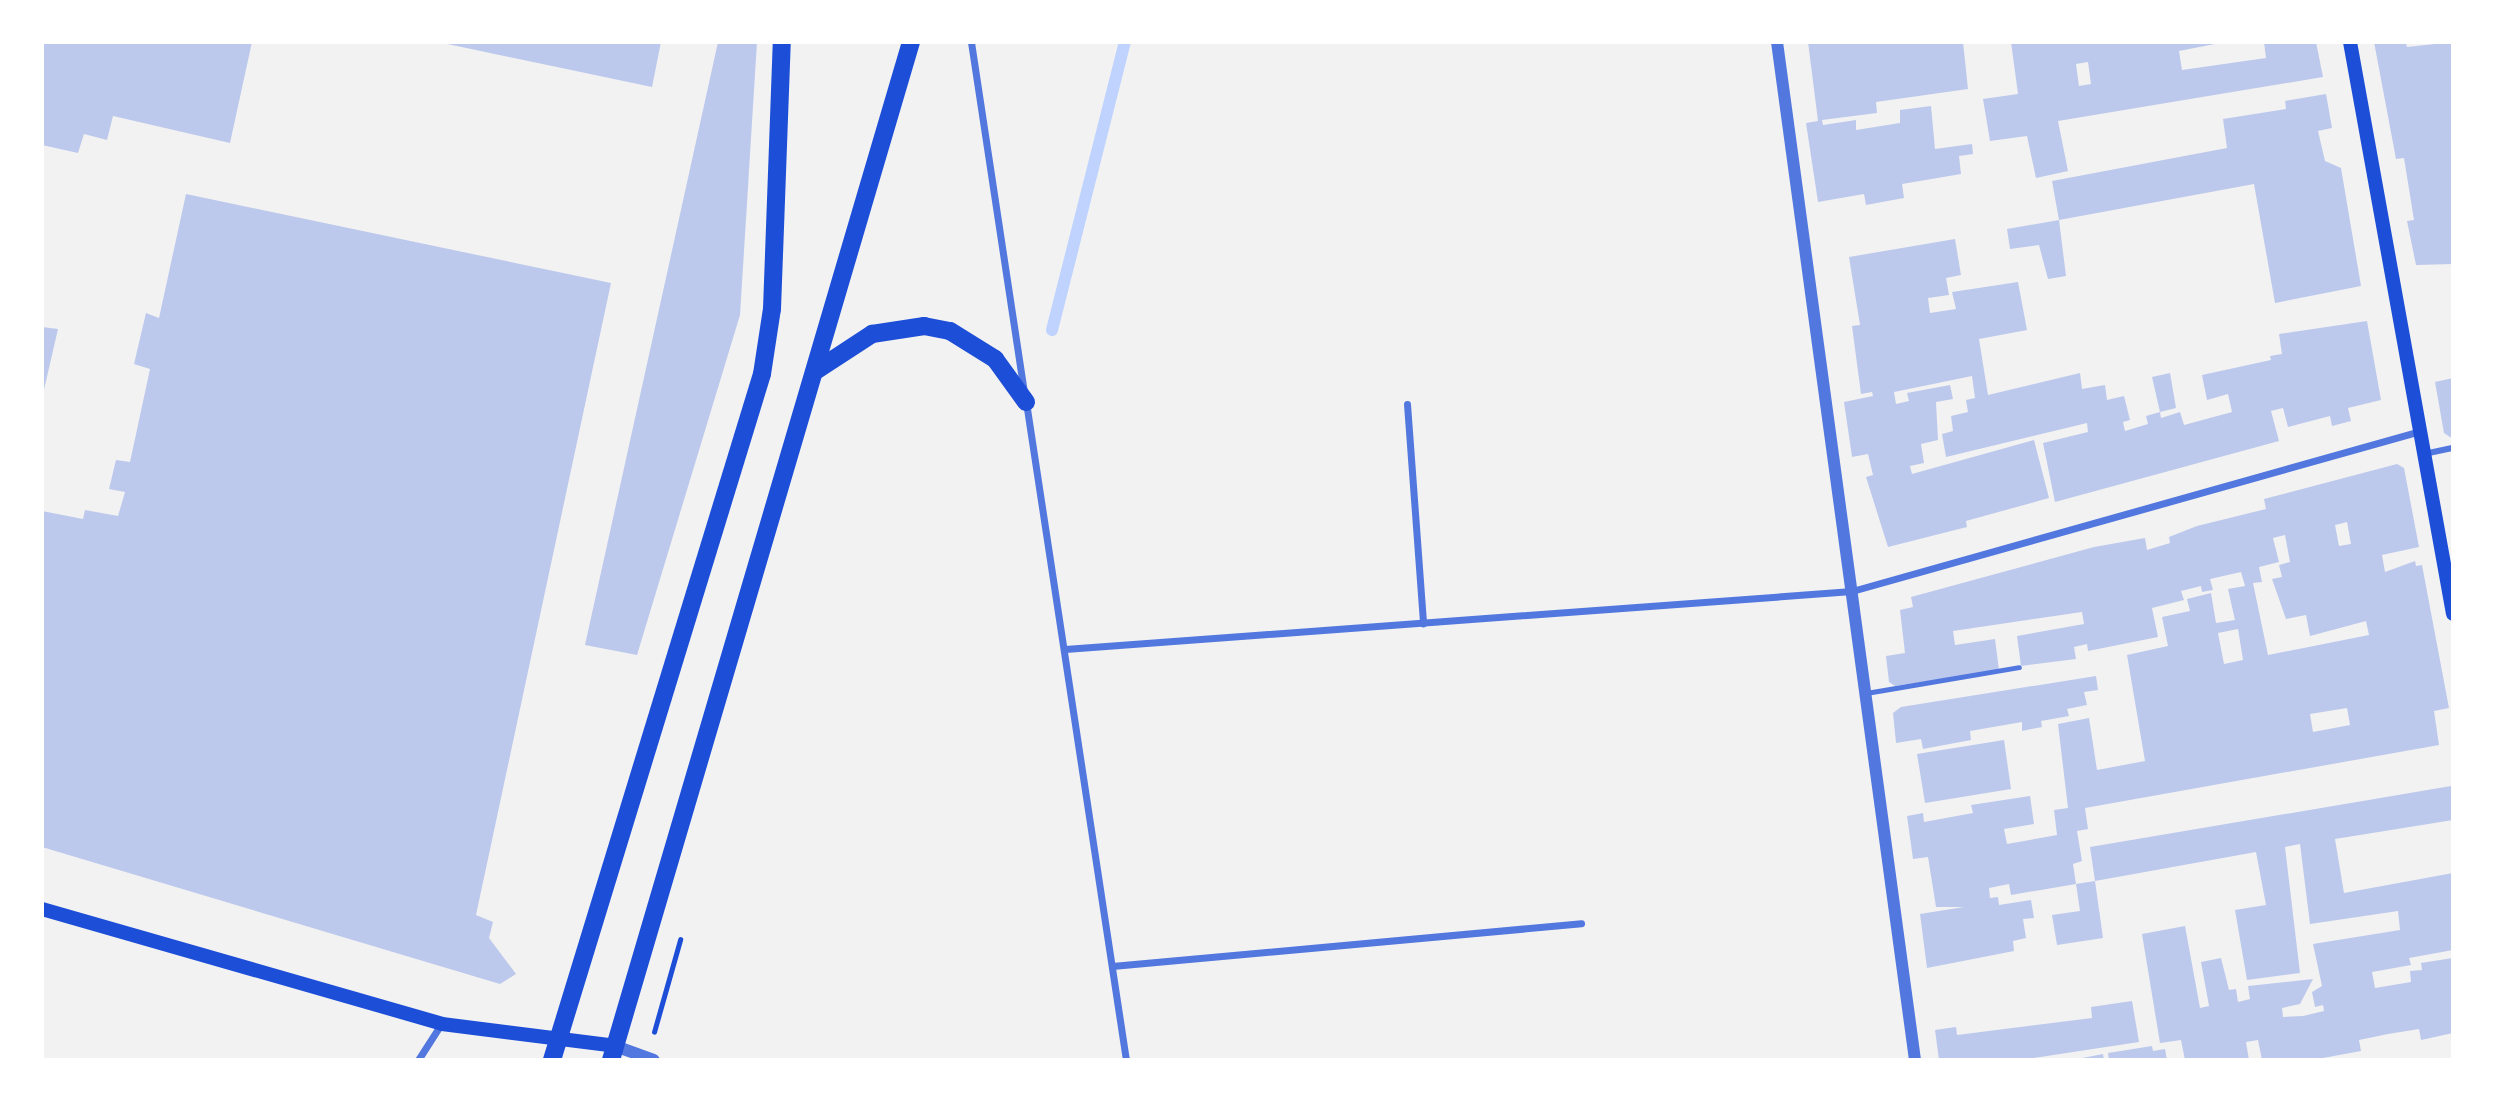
<!DOCTYPE html>
<html>
<head>
<meta charset="utf-8">
<style>
  body { margin:0 }
  #map { position:relative; width:2495px; height:1102px; overflow:hidden; background:#f2f2f2; font-family:Roboto,sans-serif }
  div>[style] { position:absolute }
  [style*='--x'] { left:calc(var(--x)*1px); top:calc(var(--y)*1px); width:calc(var(--w)*1px); rotate:calc(var(--a)*1deg) }
  .stream>* { height:12px; margin:-6px; padding:0 6px; transform-origin:6px; border-radius:6px; background:#bfd3fe }
  .building>* { inset:0; background:#bdc9ec }
  .path>* { height:4.5px; margin:-2.25px; padding:0 2.25px; transform-origin:2.25px; border-radius:2.25px; background:#1d4ed8 }
  .service>* { height:5px; margin:-2.5px; padding:0 2.5px; transform-origin:2.5px; border-radius:2.5px; background:#5277de }
  .pedestrian>* { height:6px; margin:-3px; padding:0 3px; transform-origin:3px; border-radius:3px; background:#5277de }
  .minor>* { height:7px; margin:-3.5px; padding:0 3.5px; transform-origin:3.5px; border-radius:3.5px; background:#5277de }
  .tertiary>* { height:12px; margin:-6px; padding:0 6px; transform-origin:6px; border-radius:6px; background:#5277de }
  .secondary>* { height:14px; margin:-7px; padding:0 7px; transform-origin:7px; border-radius:7px; background:#1d4ed8 }
  .primary>* { height:18px; margin:-9px; padding:0 9px; transform-origin:9px; border-radius:9px; background:#1d4ed8 }
  span { translate:-50% -50%; white-space:nowrap; text-align:center; line-height:1.15; -webkit-text-stroke:7px #fff; paint-order:stroke }
  .frame { position:absolute; inset:0; border:44px solid #fff; pointer-events:none }
</style>
</head>
<body>
<div id="map">
  <div class="stream">
    <i style="--x:1052;--y:330;--w:297;--a:-75.8"></i>
  </div>
  <div class="building">
    <i style="clip-path:polygon(42px 42px,252px 42px,230px 143px,113px 116px,107px 140px,84px 134px,78px 153px,42px 145px)"></i>
    <i style="clip-path:polygon(438px 42px,661px 42px,652px 87px)"></i>
    <i style="clip-path:polygon(718px 42px,757px 42px,740px 315px,637px 655px,585px 645px)"></i>
    <i style="clip-path:polygon(1808px 42px,1963px 42px,1968px 89px,1876px 102px,1877px 113px,1822px 120px,1823px 125px,1856px 120px,1856px 130px,1900px 123px,1900px 110px,1931px 106px,1935px 149px,1972px 144px,1973px 154px,1959px 156px,1961px 174px,1902px 184px,1904px 198px,1866px 205px,1864px 194px,1818px 202px,1806px 123px,1818px 121px)"></i>
    <i style="clip-path:polygon(evenodd,2011px 42px,2225px 42px,2179px 51px,2182px 70px,2266px 58px,2264px 42px,2316px 42px,2323px 77px,2058px 121px,2068px 171px,2036px 178px,2027px 136px,1990px 141px,1983px 99px,2018px 94px,2011px 42px,2088px 62px,2091px 84px,2079px 86px,2076px 64px,2088px 62px)"></i>
    <i style="clip-path:polygon(2374px 42px,2406px 42px,2407px 47px,2453px 42px,2453px 264px,2416px 265px,2407px 221px,2414px 220px,2404px 158px,2396px 159px)"></i>
    <i style="clip-path:polygon(2326px 94px,2332px 128px,2318px 131px,2325px 161px,2341px 168px,2361px 286px,2275px 303px,2254px 184px,2059px 220px,2052px 181px,2227px 148px,2223px 119px,2286px 109px,2285px 101px)"></i>
    <i style="clip-path:polygon(186px 194px,611px 283px,476px 915px,493px 922px,489px 938px,516px 974px,500px 984px,42px 847px,42px 511px,83px 519px,85px 510px,118px 516px,125px 492px,109px 489px,116px 460px,130px 462px,150px 369px,134px 364px,146px 313px,159px 318px)"></i>
    <i style="clip-path:polygon(2059px 220px,2066px 276px,2048px 279px,2039px 245px,2010px 249px,2007px 229px)"></i>
    <i style="clip-path:polygon(1955px 239px,1961px 275px,1946px 278px,1949px 295px,1928px 298px,1930px 313px,1956px 309px,1952px 292px,2018px 282px,2027px 330px,1979px 339px,1988px 395px,2080px 373px,2082px 389px,2105px 385px,2107px 400px,2124px 396px,2130px 420px,2123px 422px,2125px 431px,2148px 424px,2146px 416px,2160px 412px,2161px 418px,2180px 412px,2184px 425px,2232px 412px,2228px 394px,2207px 400px,2202px 375px,2271px 360px,2270px 356px,2282px 354px,2279px 334px,2367px 321px,2381px 400px,2348px 408px,2351px 421px,2332px 426px,2330px 416px,2288px 427px,2283px 408px,2271px 411px,2279px 441px,2055px 502px,2043px 443px,2088px 432px,2087px 423px,1946px 457px,1942px 434px,1953px 431px,1951px 416px,1968px 412px,1966px 400px,1975px 398px,1972px 376px,1894px 392px,1896px 404px,1909px 401px,1907px 393px,1950px 385px,1953px 399px,1936px 402px,1938px 440px,1921px 444px,1924px 463px,1910px 466px,1912px 474px,2034px 440px,2049px 498px,1966px 521px,1967px 527px,1888px 547px,1866px 477px,1873px 475px,1868px 454px,1852px 457px,1844px 402px,1873px 396px,1872px 392px,1861px 394px,1852px 326px,1860px 325px,1849px 257px)"></i>
    <i style="clip-path:polygon(42px 327px,58px 329px,43px 394px,42px 394px)"></i>
    <i style="clip-path:polygon(2170px 373px,2176px 408px,2160px 412px,2152px 377px)"></i>
    <i style="clip-path:polygon(2453px 378px,2453px 439px,2444px 433px,2435px 382px)"></i>
    <i style="clip-path:polygon(evenodd,2397px 464px,2404px 468px,2419px 547px,2382px 555px,2385px 572px,2415px 561px,2416px 566px,2422px 565px,2449px 708px,2434px 711px,2439px 745px,2085px 808px,2088px 829px,2077px 831px,2082px 861px,2073px 864px,2076px 884px,2011px 895px,2009px 884px,1989px 888px,1990px 898px,1998px 897px,1999px 905px,2031px 900px,2034px 918px,2023px 919px,2026px 938px,2013px 941px,2014px 951px,1927px 968px,1920px 914px,1964px 907px,1936px 907px,1928px 857px,1913px 859px,1907px 816px,1923px 813px,1924px 822px,1973px 813px,1971px 805px,2030px 796px,2034px 824px,2004px 829px,2007px 844px,2057px 835px,2054px 810px,2068px 808px,2058px 724px,2089px 718px,2097px 770px,2145px 761px,2127px 655px,2168px 646px,2162px 617px,2190px 611px,2187px 599px,2211px 593px,2216px 623px,2235px 620px,2228px 589px,2245px 586px,2241px 572px,2210px 579px,2213px 590px,2202px 592px,2201px 586px,2181px 591px,2184px 600px,2152px 608px,2158px 637px,2088px 651px,2087px 644px,2074px 647px,2076px 659px,2021px 666px,2017px 636px,2084px 624px,2082px 612px,1953px 631px,1955px 645px,1995px 639px,1999px 670px,1895px 686px,1889px 682px,1886px 656px,1905px 653px,1900px 610px,1913px 607px,1911px 597px,2094px 547px,2145px 538px,2147px 550px,2170px 543px,2169px 537px,2197px 526px,2266px 509px,2264px 499px,2397px 464px,2347px 522px,2351px 544px,2339px 546px,2335px 525px,2347px 522px,2397px 464px,2285px 535px,2290px 562px,2279px 565px,2282px 577px,2272px 579px,2286px 619px,2306px 615px,2310px 636px,2366px 621px,2369px 635px,2268px 655px,2253px 583px,2262px 582px,2259px 567px,2279px 562px,2273px 538px,2285px 535px,2397px 464px,2238px 629px,2243px 660px,2224px 664px,2218px 633px,2238px 629px,2397px 464px,2347px 708px,2350px 725px,2313px 732px,2310px 714px,2347px 708px)"></i>
    <i style="clip-path:polygon(2096px 676px,2098px 690px,2084px 692px,2087px 705px,2067px 709px,2069px 716px,2041px 721px,2042px 727px,2022px 731px,2022px 722px,1970px 731px,1971px 740px,1923px 749px,1921px 739px,1896px 743px,1893px 713px,1901px 707px)"></i>
    <i style="clip-path:polygon(2004px 740px,2011px 789px,1925px 803px,1917px 754px)"></i>
    <i style="clip-path:polygon(2451px 786px,2453px 820px,2335px 839px,2344px 893px,2453px 873px,2453px 950px,2409px 958px,2411px 965px,2372px 972px,2375px 988px,2411px 982px,2410px 971px,2422px 970px,2421px 963px,2453px 958px,2453px 1033px,2421px 1040px,2419px 1029px,2388px 1034px,2359px 1040px,2361px 1051px,2312px 1060px,2262px 1060px,2258px 1040px,2246px 1042px,2249px 1060px,2185px 1060px,2181px 1040px,2160px 1043px,2142px 934px,2185px 926px,2200px 1008px,2209px 1006px,2201px 962px,2221px 958px,2229px 990px,2236px 989px,2238px 1002px,2250px 999px,2248px 986px,2313px 979px,2300px 1004px,2282px 1008px,2283px 1017px,2303px 1016px,2324px 1011px,2323px 1005px,2315px 1007px,2312px 992px,2322px 986px,2313px 944px,2400px 930px,2398px 911px,2310px 924px,2300px 844px,2285px 847px,2300px 973px,2247px 980px,2235px 910px,2266px 905px,2256px 852px,2095px 881px,2090px 847px)"></i>
    <i style="clip-path:polygon(2095px 881px,2103px 938px,2057px 945px,2052px 915px,2080px 911px,2076px 884px)"></i>
    <i style="clip-path:polygon(2132px 1001px,2139px 1042px,2020px 1060px,1939px 1060px,1935px 1030px,1956px 1027px,1957px 1035px,2092px 1018px,2091px 1007px)"></i>
    <i style="clip-path:polygon(2152px 1046px,2153px 1051px,2165px 1049px,2167px 1060px,2109px 1060px,2108px 1053px)"></i>
    <i style="clip-path:polygon(2103px 1054px,2104px 1060px,2077px 1060px,2077px 1059px)"></i>
  </div>
  <div class="path">
    <i style="--x:654;--y:1032;--w:96;--a:-74.2"></i>
  </div>
  <div class="service">
    <i style="--x:1866;--y:693;--w:155;--a:-9.6"></i>
  </div>
  <div class="pedestrian">
    <i style="--x:2424;--y:454;--w:30;--a:-12"></i>
  </div>
  <div class="minor">
    <i style="--x:971;--y:42;--w:353;--a:81.4"></i>
    <i style="--x:1026;--y:402;--w:666;--a:81.36"></i>
    <i style="--x:1407;--y:404;--w:220;--a:85.8"></i>
    <i style="--x:1065;--y:649;--w:789;--a:-4.21"></i>
    <i style="--x:1852;--y:591;--w:590;--a:-15.73"></i>
    <i style="--x:1112;--y:966;--w:471;--a:-5.2"></i>
    <i style="--x:418;--y:1060;--w:43;--a:-57.4"></i>
  </div>
  <div class="tertiary">
    <i style="--x:1777;--y:42;--w:1027;--a:82.28"></i>
    <i style="--x:615;--y:1046;--w:41;--a:19.7"></i>
  </div>
  <div class="secondary">
    <i style="--x:2350;--y:42;--w:581;--a:79.79"></i>
    <i style="--x:42;--y:909;--w:416;--a:16"></i>
    <i style="--x:442;--y:1024;--w:174;--a:7.2"></i>
  </div>
  <div class="primary">
    <i style="--x:817;--y:370;--w:66;--a:-33.2"></i>
    <i style="--x:872;--y:334;--w:53;--a:-8.7"></i>
    <i style="--x:924;--y:326;--w:26;--a:11"></i>
    <i style="--x:950;--y:331;--w:53;--a:31.9"></i>
    <i style="--x:995;--y:359;--w:53;--a:54.2"></i>
    <i style="--x:552;--y:1060;--w:717;--a:-72.98"></i>
    <i style="--x:762;--y:374;--w:66;--a:-81.3"></i>
    <i style="--x:772;--y:309;--w:267;--a:-87.9"></i>
    <i style="--x:611;--y:1060;--w:1061;--a:-73.58"></i>
  </div>
  <div class="frame"></div>
</div>
</body>
</html>
